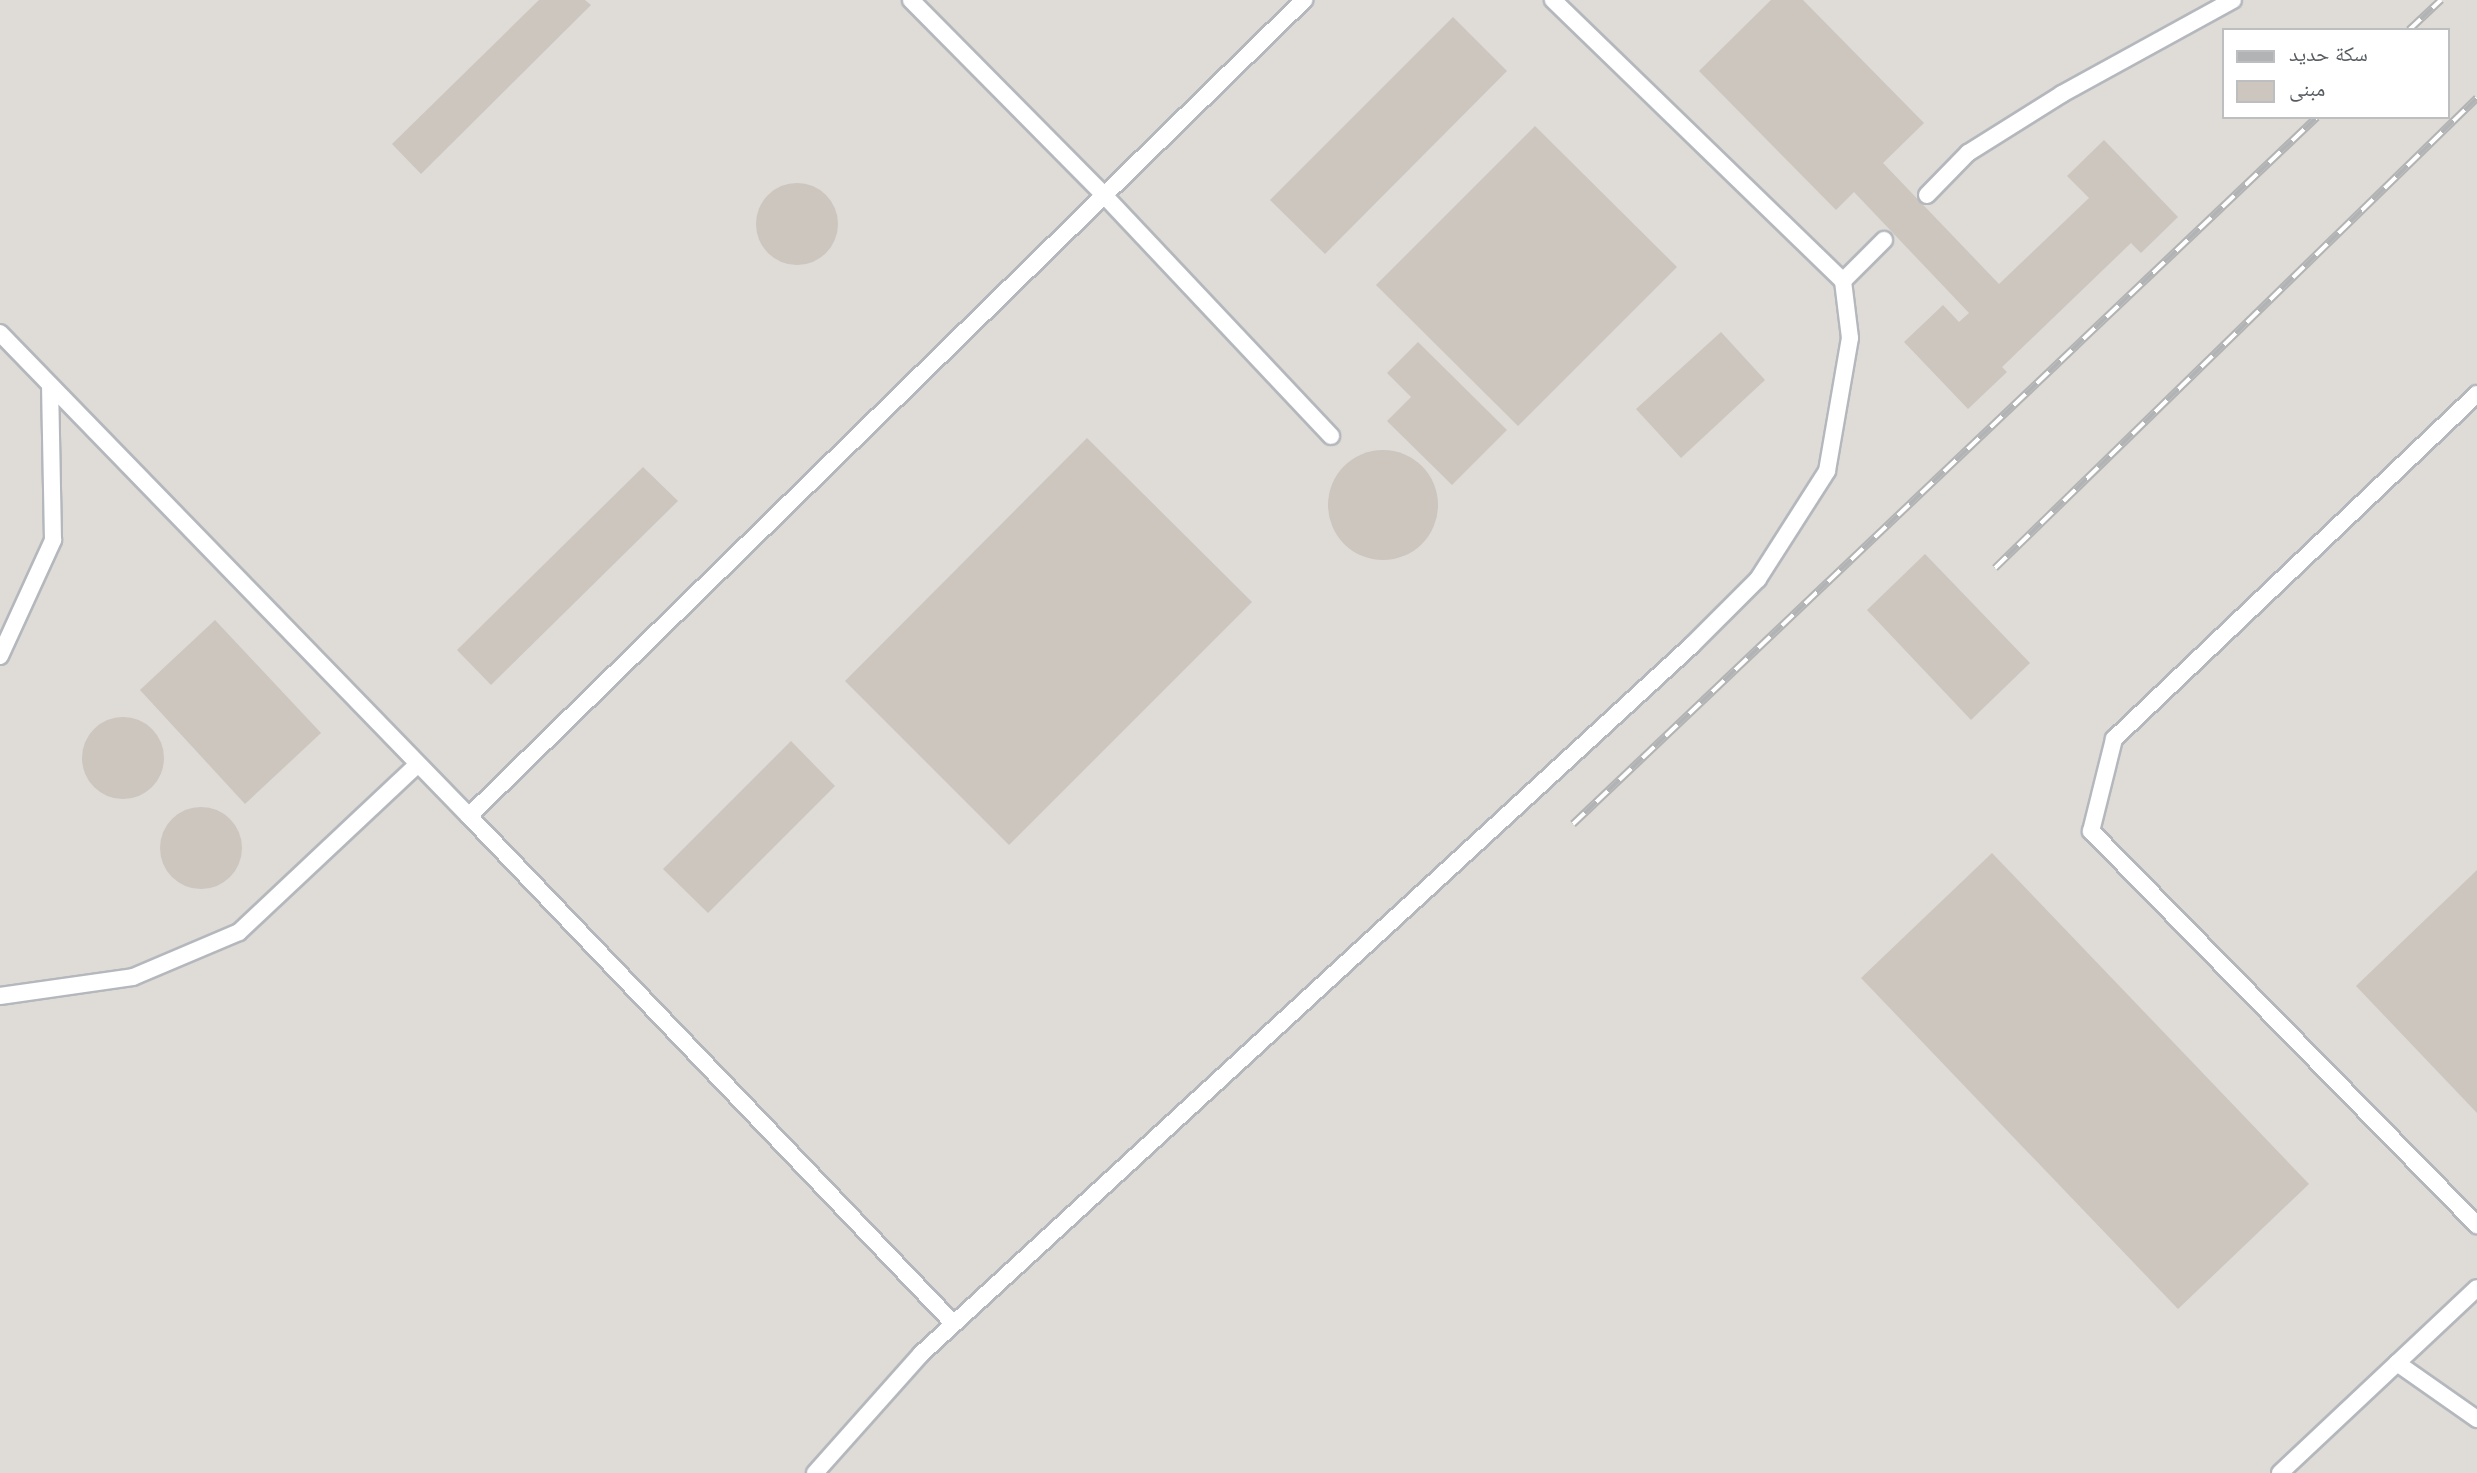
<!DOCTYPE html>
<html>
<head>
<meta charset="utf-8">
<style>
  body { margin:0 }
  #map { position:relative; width:2477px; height:1473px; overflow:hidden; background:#ece8de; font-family:Montserrat,"Noto Naskh Arabic",sans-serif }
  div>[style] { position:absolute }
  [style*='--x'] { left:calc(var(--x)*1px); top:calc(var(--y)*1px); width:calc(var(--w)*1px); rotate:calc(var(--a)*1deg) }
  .industrial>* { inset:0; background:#dfdbd6 }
  .building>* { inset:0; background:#ccc6bf }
  .round { border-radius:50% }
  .roads { filter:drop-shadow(2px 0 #b4b8bd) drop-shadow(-2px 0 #b4b8bd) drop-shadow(0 2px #b4b8bd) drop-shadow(0 -2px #b4b8bd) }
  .lane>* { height:16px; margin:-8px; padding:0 8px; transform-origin:8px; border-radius:8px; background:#fff }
  .rail>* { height:8px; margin-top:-4px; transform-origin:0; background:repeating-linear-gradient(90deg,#fff 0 16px,#b2b3b4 0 32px); box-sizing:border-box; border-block:2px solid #b2b3b4 }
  span { translate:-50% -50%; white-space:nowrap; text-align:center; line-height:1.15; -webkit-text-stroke:5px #fff; paint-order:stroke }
  .legend { position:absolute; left:2222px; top:28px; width:228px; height:91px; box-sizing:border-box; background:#fff; border:2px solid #bcbec0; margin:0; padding:9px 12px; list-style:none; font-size:21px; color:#575c61 }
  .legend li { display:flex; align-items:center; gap:14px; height:35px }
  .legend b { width:35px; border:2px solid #bcbec0 }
</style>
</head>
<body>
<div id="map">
  <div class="industrial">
    <i style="clip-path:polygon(evenodd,0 0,2477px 0,2477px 1473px,0 1473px,0 0,2223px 30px,2447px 30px,2447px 117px,2223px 117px,2223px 30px)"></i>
  </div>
  <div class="building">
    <i style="clip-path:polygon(539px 0,585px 0,591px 5px,421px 174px,392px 144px)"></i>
    <i style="clip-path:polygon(1771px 0,1803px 0,1924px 123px,1883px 163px,1999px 284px,2089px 198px,2067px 176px,2104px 140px,2178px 217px,2141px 253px,2131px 243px,2002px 367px,2007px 372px,1968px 409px,1904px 342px,1943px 305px,1959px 322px,1969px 313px,1854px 192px,1836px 210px,1699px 71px)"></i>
    <i style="clip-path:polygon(1453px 17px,1507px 71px,1325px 254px,1270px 200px)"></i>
    <i style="clip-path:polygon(1535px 126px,1677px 267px,1518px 426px,1376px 285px)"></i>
    <i class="round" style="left:756px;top:183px;width:82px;height:82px"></i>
    <i style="clip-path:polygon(1721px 332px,1765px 380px,1681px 458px,1636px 409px)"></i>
    <i style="clip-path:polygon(1418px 342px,1507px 430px,1452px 485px,1387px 421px,1411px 397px,1387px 373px)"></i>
    <i style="clip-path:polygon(1087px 438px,1252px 602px,1009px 845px,845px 681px)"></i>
    <i class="round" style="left:1328px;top:450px;width:110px;height:110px"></i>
    <i style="clip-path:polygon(643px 467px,678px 501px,491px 685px,457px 650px)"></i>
    <i style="clip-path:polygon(1925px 554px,2030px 663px,1971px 720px,1867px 610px)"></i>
    <i style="clip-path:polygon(215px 620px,321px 733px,245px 804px,140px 690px)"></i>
    <i class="round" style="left:82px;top:717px;width:82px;height:82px"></i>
    <i style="clip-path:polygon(791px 741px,835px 786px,708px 913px,663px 869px)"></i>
    <i class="round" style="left:160px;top:807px;width:82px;height:82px"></i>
    <i style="clip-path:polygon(1992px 853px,2309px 1184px,2178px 1309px,1861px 978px)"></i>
    <i style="clip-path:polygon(2477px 870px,2477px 1113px,2356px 986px)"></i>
  </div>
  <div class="roads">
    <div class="lane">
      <i style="--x:911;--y:0;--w:274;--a:45.3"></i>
      <i style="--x:1104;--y:195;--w:331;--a:46.7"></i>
      <i style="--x:1927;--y:195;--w:59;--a:-45.7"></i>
      <i style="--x:1968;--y:153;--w:111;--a:-32.1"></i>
      <i style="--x:2062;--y:94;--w:195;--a:-28.8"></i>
      <i style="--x:1843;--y:281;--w:58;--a:-45"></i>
      <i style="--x:0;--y:333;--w:673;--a:45.84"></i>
      <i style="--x:469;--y:816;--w:702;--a:46.33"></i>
      <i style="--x:2477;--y:394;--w:501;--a:136.46"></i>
      <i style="--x:2114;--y:739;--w:95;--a:104"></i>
      <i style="--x:2091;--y:831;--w:552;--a:45.59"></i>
      <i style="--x:0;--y:656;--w:128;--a:-65.4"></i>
      <i style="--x:53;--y:540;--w:155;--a:-91.1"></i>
      <i style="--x:469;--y:816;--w:1168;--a:-44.34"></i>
      <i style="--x:0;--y:996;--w:134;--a:-8.1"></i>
      <i style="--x:133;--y:977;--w:115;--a:-23"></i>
      <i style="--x:239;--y:932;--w:245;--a:-43.2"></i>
      <i style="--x:2397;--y:1363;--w:98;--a:35"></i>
      <i style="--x:815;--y:1473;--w:159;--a:-48.3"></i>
      <i style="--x:921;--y:1354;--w:1047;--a:-42.6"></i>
      <i style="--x:1692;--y:645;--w:93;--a:-45"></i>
      <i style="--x:1758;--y:579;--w:128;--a:-57.4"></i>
      <i style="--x:1827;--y:471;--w:135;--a:-80.2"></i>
      <i style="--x:1850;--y:338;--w:57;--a:-97"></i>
      <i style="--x:1843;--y:281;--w:404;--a:-135.9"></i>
      <i style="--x:2280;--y:1473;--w:270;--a:-43.2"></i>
    </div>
  </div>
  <div class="rail">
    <i style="--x:2409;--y:30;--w:44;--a:-43.2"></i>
    <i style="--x:1995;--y:568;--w:673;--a:-44.28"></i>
    <i style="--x:1573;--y:824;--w:1026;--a:-43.54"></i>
  </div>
  <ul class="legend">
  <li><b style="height:9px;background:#b2b3b4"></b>سكة حديد</li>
  <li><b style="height:19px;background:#ccc6bf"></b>مبنى</li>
  </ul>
</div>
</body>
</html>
